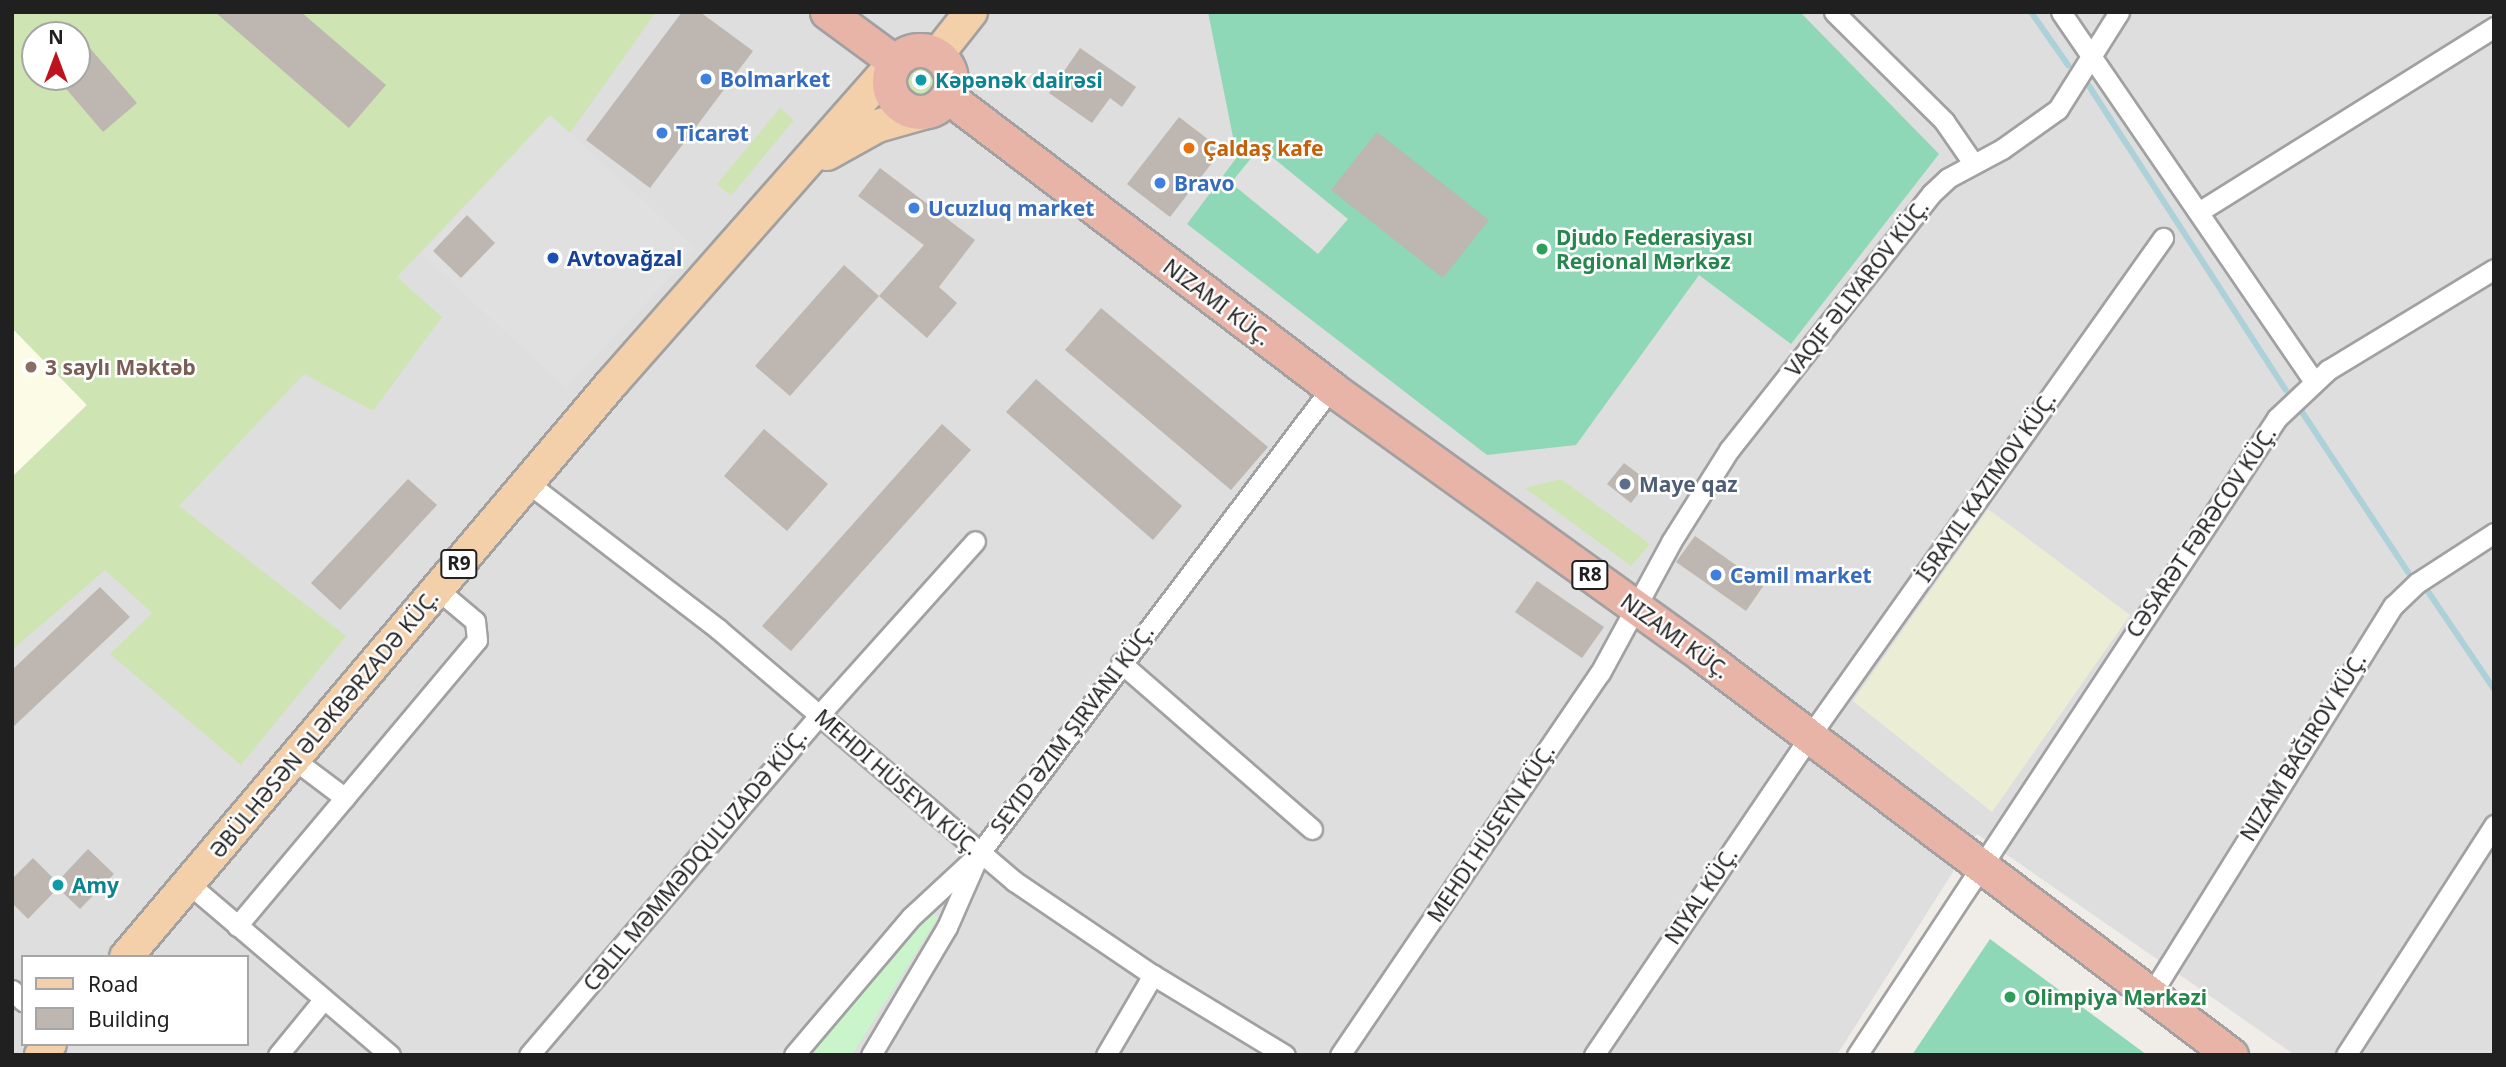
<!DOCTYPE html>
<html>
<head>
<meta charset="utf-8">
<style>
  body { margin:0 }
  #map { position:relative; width:2506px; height:1067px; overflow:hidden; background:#f0ede8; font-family:"Noto Sans",sans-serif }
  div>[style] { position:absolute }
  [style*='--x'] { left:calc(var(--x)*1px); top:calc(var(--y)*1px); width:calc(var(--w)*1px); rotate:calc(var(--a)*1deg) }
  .residential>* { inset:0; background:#dedede }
  .education>* { inset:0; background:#fcfbe5 }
  .farmland>* { inset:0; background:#ecedd5 }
  .grass>* { inset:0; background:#cee5b3 }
  .round { border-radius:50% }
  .park>* { inset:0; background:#caf5cb }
  .pitch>* { inset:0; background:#8ed7b7 }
  .parking>* { inset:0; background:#e0e0e0 }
  .stream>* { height:6px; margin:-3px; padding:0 3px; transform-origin:3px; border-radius:3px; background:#add1d9 }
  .building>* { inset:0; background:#bdb6b1 }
  .roads { filter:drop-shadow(2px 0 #a1a1a1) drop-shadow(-2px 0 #a1a1a1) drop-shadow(0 2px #a1a1a1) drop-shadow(0 -2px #a1a1a1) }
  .minor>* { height:19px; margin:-9.5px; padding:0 9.5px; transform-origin:9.5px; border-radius:9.5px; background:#fff }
  .primary>* { height:32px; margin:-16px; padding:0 16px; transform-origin:16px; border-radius:16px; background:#f3d0a9 }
  .trunk>* { height:33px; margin:-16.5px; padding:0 16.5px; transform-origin:16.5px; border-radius:16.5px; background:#e9b4a8 }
  .trunk>.ring { margin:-16.5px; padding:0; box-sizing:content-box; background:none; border:33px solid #e9b4a8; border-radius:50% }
  .dots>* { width:19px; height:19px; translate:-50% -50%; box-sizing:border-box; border:4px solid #fff; border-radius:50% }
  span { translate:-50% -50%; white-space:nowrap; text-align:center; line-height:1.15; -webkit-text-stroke:5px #fff; paint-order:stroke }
  .shield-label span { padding:2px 5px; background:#fff; border:2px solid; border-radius:5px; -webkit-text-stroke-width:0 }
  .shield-label { font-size:19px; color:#202020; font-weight:700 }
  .shop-label { font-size:21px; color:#366cbe; font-weight:700 }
  .left { translate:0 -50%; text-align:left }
  .culture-label { font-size:21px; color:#0d838f; font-weight:700 }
  .food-label { font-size:21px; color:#c56008; font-weight:700 }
  .leisure-label { font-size:21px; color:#27864d; font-weight:700 }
  .transit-label { font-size:21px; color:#164399; font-weight:700 }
  .street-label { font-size:21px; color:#202020 }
  .education-label { font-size:21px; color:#785e54; font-weight:700 }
  .service-label { font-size:21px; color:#4e5e75; font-weight:700 }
  .frame { position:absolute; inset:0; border:14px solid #202020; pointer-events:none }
  .legend { position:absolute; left:21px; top:955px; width:228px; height:91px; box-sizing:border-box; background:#fff; border:2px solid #a6a6a6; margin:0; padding:9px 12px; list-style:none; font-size:21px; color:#202020 }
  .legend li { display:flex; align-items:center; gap:14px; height:35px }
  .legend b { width:35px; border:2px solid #a6a6a6 }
  .north { position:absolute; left:21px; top:21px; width:70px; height:70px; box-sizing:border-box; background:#fff; border:2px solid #a6a6a6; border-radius:50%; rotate:0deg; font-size:19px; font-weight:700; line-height:28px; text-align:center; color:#202020 }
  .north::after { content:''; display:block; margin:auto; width:24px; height:32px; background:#be131c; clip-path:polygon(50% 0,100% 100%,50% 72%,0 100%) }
</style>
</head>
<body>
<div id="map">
  <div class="residential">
    <i style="clip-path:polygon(evenodd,12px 12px,2494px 12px,2494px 1055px,2295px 1055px,1977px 834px,1837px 1055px,12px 1055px,12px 12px,35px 35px,77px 35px,77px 77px,35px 77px,35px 35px,12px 12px,23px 957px,247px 957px,247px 1044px,23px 1044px,23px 957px)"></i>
  </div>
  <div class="education">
    <i style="clip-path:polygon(12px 328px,87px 405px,12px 477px)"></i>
  </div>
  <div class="farmland">
    <i style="clip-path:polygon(1988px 509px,2130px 615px,1992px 812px,1853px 701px)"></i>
  </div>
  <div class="grass">
    <i style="clip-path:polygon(evenodd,12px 12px,656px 12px,570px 133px,550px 116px,397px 277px,442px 317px,373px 411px,304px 374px,179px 506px,346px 636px,241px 765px,110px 654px,152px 613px,105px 570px,12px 650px,12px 477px,87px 405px,12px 328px,12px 12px,35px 35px,77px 35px,77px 77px,35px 77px,35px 35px)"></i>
    <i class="round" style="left:906px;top:67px;width:30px;height:30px"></i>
    <i style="clip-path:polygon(780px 108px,794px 120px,731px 196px,717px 184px)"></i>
    <i style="clip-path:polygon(1561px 479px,1650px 544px,1631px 566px,1525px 488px)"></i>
  </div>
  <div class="park">
    <i style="clip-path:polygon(932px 913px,938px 917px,852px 1055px,811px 1055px)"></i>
  </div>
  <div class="pitch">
    <i style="clip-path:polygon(1208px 12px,1800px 12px,1939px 154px,1791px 344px,1699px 275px,1576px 445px,1487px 455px,1187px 224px,1237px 157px)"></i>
    <i style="clip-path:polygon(1990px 939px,2147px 1055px,1912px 1055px)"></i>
  </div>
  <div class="parking">
    <i style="clip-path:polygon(550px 115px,696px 249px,566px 388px,421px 254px)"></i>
    <i style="clip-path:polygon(1260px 147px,1348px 219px,1318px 254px,1231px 183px)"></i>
  </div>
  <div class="stream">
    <i style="--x:2031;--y:12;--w:65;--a:55.1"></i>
    <i style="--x:2089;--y:86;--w:362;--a:57.1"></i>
    <i style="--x:2300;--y:409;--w:196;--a:56.5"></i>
    <i style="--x:2429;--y:593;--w:116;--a:55.9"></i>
  </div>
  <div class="building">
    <i style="clip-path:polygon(215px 12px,301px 12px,386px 85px,349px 128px)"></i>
    <i style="clip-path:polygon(682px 12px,700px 12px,753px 51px,650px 188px,586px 140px)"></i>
    <i style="clip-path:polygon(77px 33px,137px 103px,103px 132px,56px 77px,77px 77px)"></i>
    <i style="clip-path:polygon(1080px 48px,1136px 87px,1122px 107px,1110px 98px,1092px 123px,1049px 93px)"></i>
    <i style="clip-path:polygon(1179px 117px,1222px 150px,1170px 217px,1127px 184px)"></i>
    <i style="clip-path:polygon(1377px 132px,1489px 220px,1443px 278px,1331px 190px)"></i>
    <i style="clip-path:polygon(880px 168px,975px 240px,939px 287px,957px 303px,927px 338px,879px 296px,924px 245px,858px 196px)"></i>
    <i style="clip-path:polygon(467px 215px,495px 243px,461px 278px,433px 251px)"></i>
    <i style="clip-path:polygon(844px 265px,879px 296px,790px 396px,755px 366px)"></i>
    <i style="clip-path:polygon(1101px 308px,1268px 447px,1231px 490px,1065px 350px)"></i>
    <i style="clip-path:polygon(1036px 379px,1182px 506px,1153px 540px,1006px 412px)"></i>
    <i style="clip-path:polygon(942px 424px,971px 450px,791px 651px,762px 626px)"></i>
    <i style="clip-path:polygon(764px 429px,828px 484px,787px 531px,724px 476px)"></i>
    <i style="clip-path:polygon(1624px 463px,1648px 481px,1631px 503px,1607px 484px)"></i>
    <i style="clip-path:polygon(408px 479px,437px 505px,340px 610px,311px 583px)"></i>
    <i style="clip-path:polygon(1695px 536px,1764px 585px,1746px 611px,1676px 562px)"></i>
    <i style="clip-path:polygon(1537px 581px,1604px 627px,1582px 658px,1515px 612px)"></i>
    <i style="clip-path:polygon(100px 587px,130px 617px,12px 728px,12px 670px)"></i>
    <i style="clip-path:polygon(88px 849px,114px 874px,80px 909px,58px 888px,28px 919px,12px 903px,12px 879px,33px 858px,57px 882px)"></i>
  </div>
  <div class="roads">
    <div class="minor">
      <i style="--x:1834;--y:12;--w:155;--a:44.7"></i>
      <i style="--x:1944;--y:121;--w:51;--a:55.4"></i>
      <i style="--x:2061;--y:12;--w:447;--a:55.6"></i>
      <i style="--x:2200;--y:211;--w:347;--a:-32"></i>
      <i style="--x:528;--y:483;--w:240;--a:37.5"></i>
      <i style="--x:718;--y:629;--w:389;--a:40.4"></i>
      <i style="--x:1014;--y:881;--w:168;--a:34.1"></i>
      <i style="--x:1153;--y:975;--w:154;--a:31.2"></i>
      <i style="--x:1121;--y:663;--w:253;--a:41"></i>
      <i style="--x:292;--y:758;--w:66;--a:37"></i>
      <i style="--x:189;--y:884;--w:264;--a:40.4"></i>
      <i style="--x:237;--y:926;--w:373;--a:-50"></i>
      <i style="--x:477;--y:640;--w:19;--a:-96"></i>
      <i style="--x:475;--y:621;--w:48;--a:-140"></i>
      <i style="--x:12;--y:990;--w:16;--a:45"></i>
      <i style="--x:2150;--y:996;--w:460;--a:-58.1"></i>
      <i style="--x:2393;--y:606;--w:33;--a:-44"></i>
      <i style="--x:2417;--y:583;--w:92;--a:-33"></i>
      <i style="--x:278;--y:1055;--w:71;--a:-50.7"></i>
      <i style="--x:529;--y:1055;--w:448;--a:-49.5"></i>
      <i style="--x:820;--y:714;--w:232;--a:-48.1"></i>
      <i style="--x:794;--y:1055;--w:181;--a:-49.7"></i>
      <i style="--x:911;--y:917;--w:93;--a:-42.8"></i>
      <i style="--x:979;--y:854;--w:584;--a:-52.93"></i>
      <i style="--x:871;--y:1055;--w:149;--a:-59.3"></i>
      <i style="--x:947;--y:927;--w:72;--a:-66.3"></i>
      <i style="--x:1106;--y:1055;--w:93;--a:-59.6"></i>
      <i style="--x:1340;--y:1055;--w:462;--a:-55.8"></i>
      <i style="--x:1600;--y:673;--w:149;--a:-61.5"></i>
      <i style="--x:1671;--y:542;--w:109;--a:-57.8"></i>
      <i style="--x:1729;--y:450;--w:326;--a:-51.7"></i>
      <i style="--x:1931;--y:194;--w:23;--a:-43"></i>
      <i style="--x:1948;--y:178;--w:61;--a:-28.2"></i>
      <i style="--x:2002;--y:149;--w:69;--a:-35.5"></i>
      <i style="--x:2058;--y:109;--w:115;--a:-57.8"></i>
      <i style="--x:1594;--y:1055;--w:384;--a:-55.9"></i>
      <i style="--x:1809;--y:737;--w:612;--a:-54.65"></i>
      <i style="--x:1857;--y:1055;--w:763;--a:-56.6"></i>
      <i style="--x:2277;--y:418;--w:70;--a:-43.3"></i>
      <i style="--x:2328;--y:370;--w:194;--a:-31.3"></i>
      <i style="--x:2346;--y:1055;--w:274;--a:-57.2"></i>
    </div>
    <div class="primary">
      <i style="--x:937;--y:55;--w:55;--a:-51.7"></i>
      <i style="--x:827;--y:154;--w:57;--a:-29.2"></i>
      <i style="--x:877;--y:126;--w:55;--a:-15.8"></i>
      <i style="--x:126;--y:957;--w:752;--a:-49.75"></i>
      <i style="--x:612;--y:383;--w:428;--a:-48.6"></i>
      <i style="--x:41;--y:1055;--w:14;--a:-51"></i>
    </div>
    <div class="trunk">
      <i style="--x:827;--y:12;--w:84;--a:36.3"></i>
      <i class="ring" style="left:889px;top:50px;width:29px;height:29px"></i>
      <i style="--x:947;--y:96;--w:482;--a:37.2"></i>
      <i style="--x:1331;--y:388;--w:457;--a:35.7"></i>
      <i style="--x:1702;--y:655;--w:663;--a:37.09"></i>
    </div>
  </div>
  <div class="dots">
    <i style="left:706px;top:79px;background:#3f7fe0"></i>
    <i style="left:921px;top:80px;background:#0f9aa8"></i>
    <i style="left:662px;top:133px;background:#3f7fe0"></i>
    <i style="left:1189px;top:148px;background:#e8710a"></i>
    <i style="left:1160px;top:183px;background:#3f7fe0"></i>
    <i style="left:914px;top:208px;background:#3f7fe0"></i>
    <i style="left:1542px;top:249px;background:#2e9e5b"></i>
    <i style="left:553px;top:258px;background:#1a4fb4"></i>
    <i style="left:31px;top:367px;background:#8d6e63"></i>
    <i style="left:1625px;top:484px;background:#5c6f8a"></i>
    <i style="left:1716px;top:575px;background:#3f7fe0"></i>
    <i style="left:58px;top:885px;background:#0f9aa8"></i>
    <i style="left:2010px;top:997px;background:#2e9e5b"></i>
  </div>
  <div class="shield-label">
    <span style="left:459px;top:564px">R9</span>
    <span style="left:1590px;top:575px">R8</span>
  </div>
  <div class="shop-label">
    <span class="left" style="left:720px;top:79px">Bolmarket</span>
    <span class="left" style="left:676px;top:133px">Ticarət</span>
    <span class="left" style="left:1174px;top:183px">Bravo</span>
    <span class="left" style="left:928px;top:208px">Ucuzluq market</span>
    <span class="left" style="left:1730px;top:575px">Cəmil market</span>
  </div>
  <div class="culture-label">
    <span class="left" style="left:935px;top:80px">Kəpənək dairəsi</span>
    <span class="left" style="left:72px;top:885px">Amy</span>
  </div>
  <div class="food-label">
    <span class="left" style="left:1203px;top:148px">Çaldaş kafe</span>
  </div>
  <div class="leisure-label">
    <span class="left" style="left:1556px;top:249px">Djudo Federasiyası<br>Regional Mərkəz</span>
    <span class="left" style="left:2024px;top:997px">Olimpiya Mərkəzi</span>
  </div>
  <div class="transit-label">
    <span class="left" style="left:567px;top:258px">Avtovağzal</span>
  </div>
  <div class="street-label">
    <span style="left:1857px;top:288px;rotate:-52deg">VAQIF ƏLIYAROV KÜÇ.</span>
    <span style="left:1217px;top:302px;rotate:37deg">NIZAMI KÜÇ.</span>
    <span style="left:1986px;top:487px;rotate:-55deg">İSRAYIL KAZIMOV KÜÇ.</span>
    <span style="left:2201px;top:532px;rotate:-56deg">CƏSARƏT FƏRƏCOV KÜÇ.</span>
    <span style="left:1675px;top:636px;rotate:36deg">NIZAMI KÜÇ.</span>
    <span style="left:324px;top:724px;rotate:-50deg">ƏBÜLHƏSƏN ƏLƏKBƏRZADƏ KÜÇ.</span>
    <span style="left:1072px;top:729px;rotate:-53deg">SEYID ƏZIM ŞIRVANI KÜÇ.</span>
    <span style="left:2303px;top:747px;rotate:-58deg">NIZAM BAĞIROV KÜÇ.</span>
    <span style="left:897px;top:782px;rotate:41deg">MEHDI HÜSEYN KÜÇ.</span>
    <span style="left:1491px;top:833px;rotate:-56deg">MEHDI HÜSEYN KÜÇ.</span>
    <span style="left:695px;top:860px;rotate:-50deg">CƏLIL MƏMMƏDQULUZADƏ KÜÇ.</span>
    <span style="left:1701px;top:896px;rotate:-56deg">NIYAL KÜÇ.</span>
  </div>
  <div class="education-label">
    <span class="left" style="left:45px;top:367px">3 saylı Məktəb</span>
  </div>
  <div class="service-label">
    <span class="left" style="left:1639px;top:484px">Maye qaz</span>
  </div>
  <div class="frame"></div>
  <ul class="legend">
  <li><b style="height:9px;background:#f3d0a9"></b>Road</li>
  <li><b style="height:19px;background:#bdb6b1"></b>Building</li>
  </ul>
  <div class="north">N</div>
</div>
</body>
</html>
